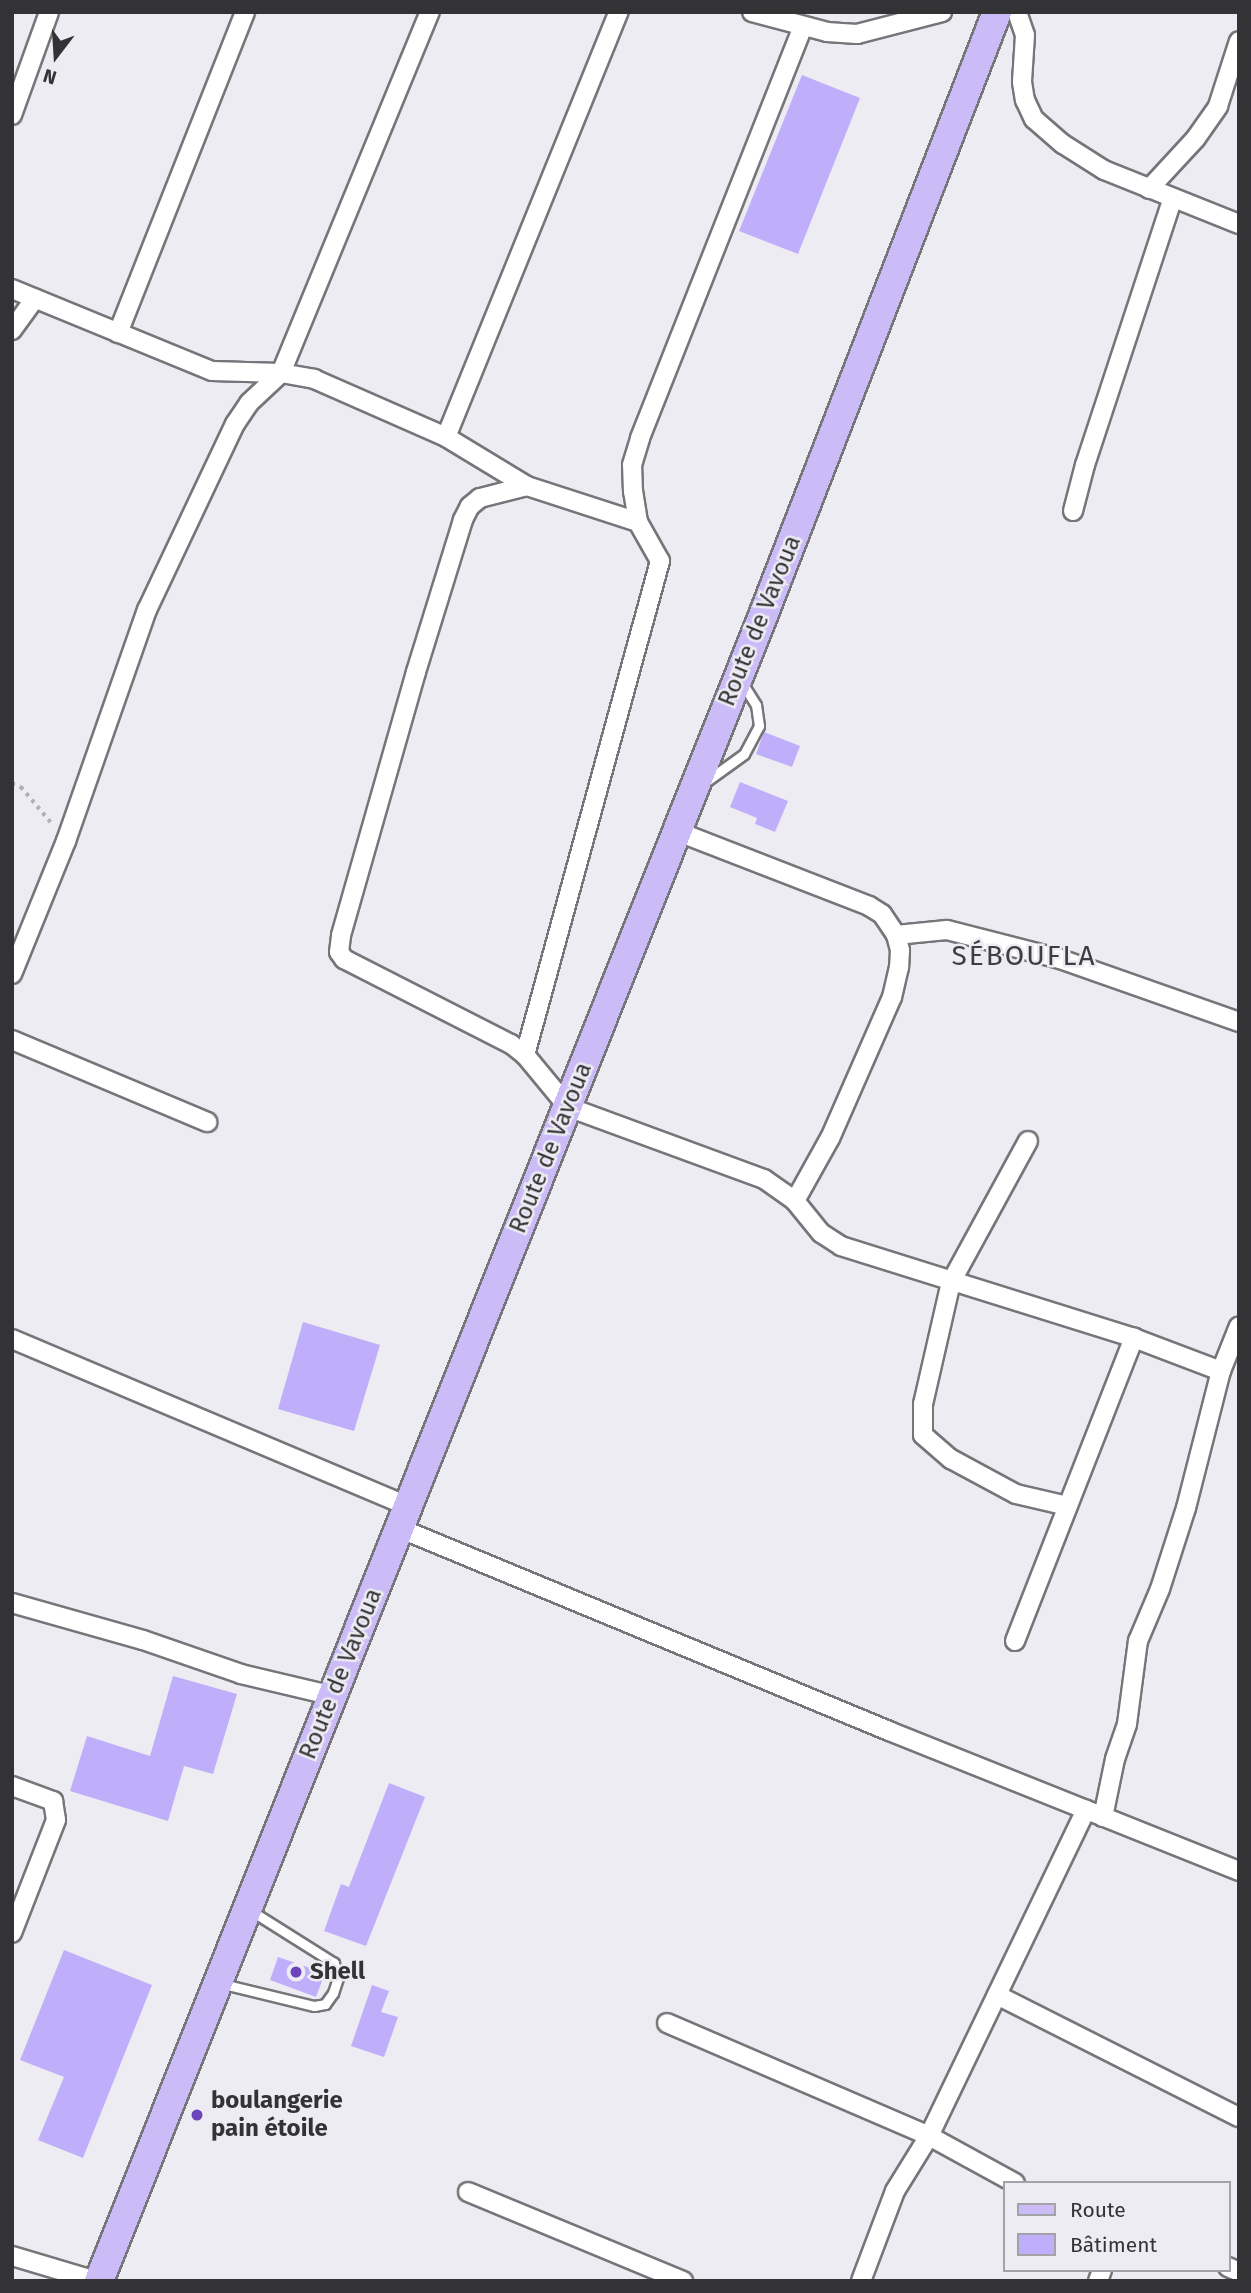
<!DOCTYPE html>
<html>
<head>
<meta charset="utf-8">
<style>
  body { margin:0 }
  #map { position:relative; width:1251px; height:2293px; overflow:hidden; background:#edecf2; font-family:"Fira Sans",sans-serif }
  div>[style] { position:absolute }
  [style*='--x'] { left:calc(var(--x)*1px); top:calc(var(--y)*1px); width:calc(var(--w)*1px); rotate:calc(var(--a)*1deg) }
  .building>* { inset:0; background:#bfaffa }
  .path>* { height:3.5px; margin-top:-1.75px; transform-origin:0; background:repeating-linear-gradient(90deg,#b1b0b5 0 3.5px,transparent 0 8.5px) }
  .roads { filter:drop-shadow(2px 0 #75757a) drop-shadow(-2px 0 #75757a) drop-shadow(0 2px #75757a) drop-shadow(0 -2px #75757a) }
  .lane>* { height:9px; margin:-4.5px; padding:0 4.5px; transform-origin:4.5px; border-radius:4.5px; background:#fff }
  .street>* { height:18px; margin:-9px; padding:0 9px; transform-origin:9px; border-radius:9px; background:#fff }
  .primary>* { height:28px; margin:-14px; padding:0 14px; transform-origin:14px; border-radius:14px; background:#cbbcf7 }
  .dots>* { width:19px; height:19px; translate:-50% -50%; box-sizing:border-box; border:4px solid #edecf2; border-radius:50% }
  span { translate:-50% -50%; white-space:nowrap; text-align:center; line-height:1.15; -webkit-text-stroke:5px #edecf2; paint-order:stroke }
  .street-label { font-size:24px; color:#333235 }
  .poi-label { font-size:24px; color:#333235; font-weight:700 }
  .left { translate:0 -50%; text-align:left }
  .quarter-label { font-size:28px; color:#3e3d42; letter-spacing:2px }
  .frame { position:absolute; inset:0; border:14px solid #333235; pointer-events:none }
  .legend { position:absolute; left:1003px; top:2181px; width:228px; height:91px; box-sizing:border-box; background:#edecf2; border:2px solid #a3a2a6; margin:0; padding:9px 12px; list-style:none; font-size:21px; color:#333235 }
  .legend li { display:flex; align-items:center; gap:14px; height:35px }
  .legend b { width:35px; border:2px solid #a3a2a6 }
  .north { position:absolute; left:21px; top:21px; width:70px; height:70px; -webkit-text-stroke:5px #edecf2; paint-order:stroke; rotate:197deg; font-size:19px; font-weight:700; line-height:28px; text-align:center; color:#333235 }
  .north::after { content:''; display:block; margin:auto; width:24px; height:32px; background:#333235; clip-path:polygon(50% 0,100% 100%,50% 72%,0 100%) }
</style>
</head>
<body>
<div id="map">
  <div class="building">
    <i style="clip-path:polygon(802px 75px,860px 98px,798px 254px,739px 231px)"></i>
    <i style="clip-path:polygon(764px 732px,800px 746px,792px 767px,756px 754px)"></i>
    <i style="clip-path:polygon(740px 782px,788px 801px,775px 832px,755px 824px,757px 818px,730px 807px)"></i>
    <i style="clip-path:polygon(303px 1322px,380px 1345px,354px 1431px,278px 1409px)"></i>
    <i style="clip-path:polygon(173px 1676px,237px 1694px,213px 1774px,184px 1766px,168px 1821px,70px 1791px,87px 1736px,150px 1756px)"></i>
    <i style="clip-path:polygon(389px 1783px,425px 1797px,366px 1946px,324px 1931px,341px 1884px,349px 1887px)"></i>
    <i style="clip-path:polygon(64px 1950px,152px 1985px,83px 2158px,38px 2140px,64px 2077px,20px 2060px)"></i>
    <i style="clip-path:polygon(278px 1957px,325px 1973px,316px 1997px,270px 1980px)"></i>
    <i style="clip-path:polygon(372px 1985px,389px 1991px,381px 2012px,398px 2017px,384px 2057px,351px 2046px)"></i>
  </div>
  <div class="path">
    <i style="--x:12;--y:783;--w:10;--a:24"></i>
    <i style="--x:21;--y:787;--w:50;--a:49.9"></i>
  </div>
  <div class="roads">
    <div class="lane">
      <i style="--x:708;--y:780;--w:44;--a:-35.8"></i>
      <i style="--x:744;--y:754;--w:32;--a:-62"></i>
      <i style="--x:759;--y:726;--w:21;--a:-98"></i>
      <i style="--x:756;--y:705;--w:25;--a:-122"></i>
      <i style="--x:223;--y:1984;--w:94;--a:13.6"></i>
      <i style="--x:314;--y:2006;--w:11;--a:-10"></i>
      <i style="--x:325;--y:2004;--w:14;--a:-54"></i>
      <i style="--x:333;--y:1993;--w:16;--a:-72"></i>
      <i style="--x:338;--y:1978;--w:16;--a:-105"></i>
      <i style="--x:334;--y:1963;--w:99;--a:-147.8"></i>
    </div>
    <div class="street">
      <i style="--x:752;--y:12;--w:78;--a:14.9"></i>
      <i style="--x:827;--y:32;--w:30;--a:4"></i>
      <i style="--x:857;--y:34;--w:88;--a:-14.5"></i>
      <i style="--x:1017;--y:12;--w:24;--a:71"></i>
      <i style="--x:1025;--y:35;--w:47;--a:93.7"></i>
      <i style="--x:1022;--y:82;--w:18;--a:81"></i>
      <i style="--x:1025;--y:100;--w:21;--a:65"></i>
      <i style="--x:1034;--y:119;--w:38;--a:41"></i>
      <i style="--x:1063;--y:144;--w:49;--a:32.4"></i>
      <i style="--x:1104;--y:170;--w:145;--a:21.8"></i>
      <i style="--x:12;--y:115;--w:109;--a:-70.2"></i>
      <i style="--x:1149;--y:189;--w:69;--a:-47.3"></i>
      <i style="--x:1196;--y:138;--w:39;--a:-55"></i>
      <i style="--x:1218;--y:106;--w:68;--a:-72.1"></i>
      <i style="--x:12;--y:289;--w:216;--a:22.3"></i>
      <i style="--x:212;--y:371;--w:69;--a:1.7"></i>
      <i style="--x:281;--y:373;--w:34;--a:10"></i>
      <i style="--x:314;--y:379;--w:144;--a:23.7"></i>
      <i style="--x:446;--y:437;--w:95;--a:31.2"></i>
      <i style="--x:527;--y:486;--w:117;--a:18"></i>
      <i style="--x:638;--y:522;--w:45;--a:60.6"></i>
      <i style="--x:660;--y:561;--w:512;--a:105.28"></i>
      <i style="--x:12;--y:330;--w:39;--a:-54"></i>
      <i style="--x:118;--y:333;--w:345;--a:-68.4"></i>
      <i style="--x:446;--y:437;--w:459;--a:-67.9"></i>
      <i style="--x:527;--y:486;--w:49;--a:165.7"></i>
      <i style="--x:480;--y:498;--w:13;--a:141"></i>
      <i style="--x:470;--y:506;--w:16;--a:117"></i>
      <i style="--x:463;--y:520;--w:159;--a:107.2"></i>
      <i style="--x:416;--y:672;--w:274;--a:105.9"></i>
      <i style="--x:341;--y:936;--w:16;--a:97"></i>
      <i style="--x:339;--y:952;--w:9;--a:54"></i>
      <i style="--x:344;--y:959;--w:187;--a:27"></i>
      <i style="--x:511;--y:1044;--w:18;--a:38"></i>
      <i style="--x:525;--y:1055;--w:67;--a:50.4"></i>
      <i style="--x:568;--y:1107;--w:209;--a:20.2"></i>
      <i style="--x:764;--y:1179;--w:38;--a:35"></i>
      <i style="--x:795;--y:1201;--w:41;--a:50.9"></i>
      <i style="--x:821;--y:1233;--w:24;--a:33"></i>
      <i style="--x:841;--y:1246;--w:307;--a:17.4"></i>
      <i style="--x:1134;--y:1338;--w:93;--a:20.8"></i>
      <i style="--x:1073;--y:511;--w:48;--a:-75.4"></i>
      <i style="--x:1085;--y:465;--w:281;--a:-71.8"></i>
      <i style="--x:638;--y:522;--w:30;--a:-99"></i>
      <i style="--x:633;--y:492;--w:27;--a:-92"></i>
      <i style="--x:632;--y:465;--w:28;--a:-73"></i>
      <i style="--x:640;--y:438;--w:442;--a:-68.4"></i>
      <i style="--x:676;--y:831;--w:207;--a:21.2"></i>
      <i style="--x:869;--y:906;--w:15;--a:32"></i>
      <i style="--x:882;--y:914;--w:25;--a:56"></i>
      <i style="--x:896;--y:935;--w:16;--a:75"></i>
      <i style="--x:900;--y:950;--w:17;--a:93"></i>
      <i style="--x:899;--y:967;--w:31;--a:103"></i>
      <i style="--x:892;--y:997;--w:154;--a:113.7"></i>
      <i style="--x:830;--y:1138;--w:72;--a:119.1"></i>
      <i style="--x:896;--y:935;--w:51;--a:-5.6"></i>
      <i style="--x:947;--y:930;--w:117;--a:14.4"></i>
      <i style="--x:1060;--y:959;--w:190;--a:19.4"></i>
      <i style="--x:12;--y:974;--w:144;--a:-67.9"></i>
      <i style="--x:66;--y:841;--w:245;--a:-70.7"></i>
      <i style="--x:147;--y:610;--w:206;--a:-64.7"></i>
      <i style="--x:235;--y:424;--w:25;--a:-56"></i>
      <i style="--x:249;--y:403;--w:44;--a:-43.2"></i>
      <i style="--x:281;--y:373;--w:391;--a:-67.6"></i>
      <i style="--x:12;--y:1040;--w:212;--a:22.8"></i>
      <i style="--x:1028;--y:1141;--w:161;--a:118.6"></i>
      <i style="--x:951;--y:1282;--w:125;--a:102.9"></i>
      <i style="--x:923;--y:1404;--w:31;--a:90"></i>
      <i style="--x:923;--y:1435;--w:37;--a:41"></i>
      <i style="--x:951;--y:1459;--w:74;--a:28.3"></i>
      <i style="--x:1016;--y:1494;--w:53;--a:13"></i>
      <i style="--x:12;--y:1339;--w:430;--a:22.9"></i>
      <i style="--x:399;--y:1528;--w:530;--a:22.5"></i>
      <i style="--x:889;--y:1731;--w:377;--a:21.8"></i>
      <i style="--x:12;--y:1603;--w:136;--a:15.8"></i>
      <i style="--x:143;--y:1640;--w:104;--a:19.1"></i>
      <i style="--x:241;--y:1674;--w:95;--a:13.4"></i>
      <i style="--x:1015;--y:1641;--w:326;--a:-68.6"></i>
      <i style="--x:12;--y:1786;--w:44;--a:20.1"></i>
      <i style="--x:53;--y:1801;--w:19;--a:81"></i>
      <i style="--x:56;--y:1820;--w:121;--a:111.3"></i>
      <i style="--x:1103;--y:1817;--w:59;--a:-78.3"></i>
      <i style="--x:1115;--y:1759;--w:37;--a:-71"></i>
      <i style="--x:1127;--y:1724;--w:84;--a:-82.5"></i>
      <i style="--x:1138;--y:1641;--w:56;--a:-67.1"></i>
      <i style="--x:1160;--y:1589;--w:85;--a:-72.2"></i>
      <i style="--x:1186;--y:1508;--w:141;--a:-75.7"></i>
      <i style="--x:1221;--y:1371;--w:48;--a:-68.2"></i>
      <i style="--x:997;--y:1995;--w:271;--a:26.8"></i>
      <i style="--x:667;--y:2023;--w:285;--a:23.3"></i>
      <i style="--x:929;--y:2136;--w:98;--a:28.7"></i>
      <i style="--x:468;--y:2192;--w:233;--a:22.5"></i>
      <i style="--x:12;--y:2256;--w:88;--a:16.6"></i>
      <i style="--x:1228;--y:2267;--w:12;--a:24"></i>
      <i style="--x:861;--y:2281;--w:96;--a:-69.3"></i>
      <i style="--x:895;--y:2191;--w:65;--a:-58.3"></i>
      <i style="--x:929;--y:2136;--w:362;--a:-64.3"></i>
      <i style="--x:1098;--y:2281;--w:12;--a:-70"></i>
    </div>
    <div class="primary">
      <i style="--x:99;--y:2281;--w:1796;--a:-68.26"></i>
      <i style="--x:764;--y:613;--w:645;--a:-68.81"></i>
    </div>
  </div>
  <div class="dots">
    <i style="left:296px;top:1972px;background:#6c45bd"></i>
    <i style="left:197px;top:2115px;background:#6c45bd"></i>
  </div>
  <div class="street-label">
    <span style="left:760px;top:621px;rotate:-68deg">Route de Vavoua</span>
    <span style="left:551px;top:1148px;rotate:-68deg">Route de Vavoua</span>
    <span style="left:341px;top:1674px;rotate:-68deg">Route de Vavoua</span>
  </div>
  <div class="poi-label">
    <span class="left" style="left:310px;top:1972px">Shell</span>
    <span class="left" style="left:211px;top:2115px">boulangerie<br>pain étoile</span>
  </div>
  <div class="quarter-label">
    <span style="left:1024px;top:956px">SÉBOUFLA</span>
  </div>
  <div class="frame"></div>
  <ul class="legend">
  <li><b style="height:9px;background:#cbbcf7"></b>Route</li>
  <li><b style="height:19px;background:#bfaffa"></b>Bâtiment</li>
  </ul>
  <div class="north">N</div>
</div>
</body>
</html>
